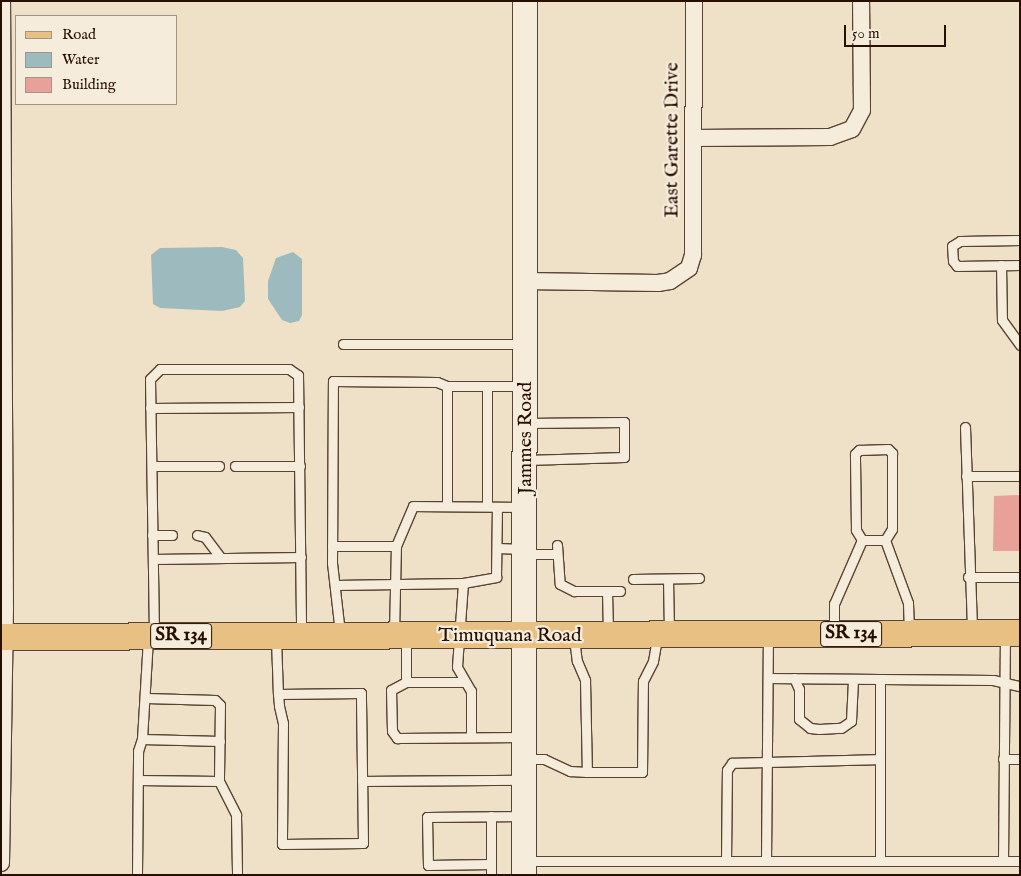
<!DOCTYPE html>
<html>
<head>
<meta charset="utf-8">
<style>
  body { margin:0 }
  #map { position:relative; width:1021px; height:876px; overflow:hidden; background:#efe1c8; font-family:"IM FELL English",serif }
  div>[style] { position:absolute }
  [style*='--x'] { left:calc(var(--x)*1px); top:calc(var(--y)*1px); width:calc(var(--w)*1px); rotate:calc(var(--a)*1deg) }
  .water>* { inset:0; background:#9dbbbe }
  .building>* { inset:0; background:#e7a199 }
  .roads { filter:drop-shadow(1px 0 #594433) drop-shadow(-1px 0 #594433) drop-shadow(0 1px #594433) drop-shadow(0 -1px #594433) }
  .lane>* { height:9px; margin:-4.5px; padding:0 4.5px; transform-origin:4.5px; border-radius:4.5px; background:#f5ecdb }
  .street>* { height:16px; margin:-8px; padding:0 8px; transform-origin:8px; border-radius:8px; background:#f5ecdb }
  .secondary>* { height:24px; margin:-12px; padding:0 12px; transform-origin:12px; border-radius:12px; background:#f5ecdb }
  .primary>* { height:26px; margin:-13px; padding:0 13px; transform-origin:13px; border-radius:13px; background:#e8c084 }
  span { translate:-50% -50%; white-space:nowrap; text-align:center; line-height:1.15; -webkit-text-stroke:4.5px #f5ecdb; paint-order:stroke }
  .shield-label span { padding:1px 4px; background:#f5ecdb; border:1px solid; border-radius:4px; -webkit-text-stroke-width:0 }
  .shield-label { font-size:19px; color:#270f01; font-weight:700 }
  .street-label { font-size:20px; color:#270f01 }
  .frame { position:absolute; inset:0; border:2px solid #270f01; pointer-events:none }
  .legend { position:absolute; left:15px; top:15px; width:162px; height:90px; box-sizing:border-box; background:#f5ecdb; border:1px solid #a39484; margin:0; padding:6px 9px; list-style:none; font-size:15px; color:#270f01 }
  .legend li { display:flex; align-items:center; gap:10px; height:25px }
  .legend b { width:25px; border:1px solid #a39484 }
  .scale { position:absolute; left:844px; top:25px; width:102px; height:22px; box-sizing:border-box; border:2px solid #270f01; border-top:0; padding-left:6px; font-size:15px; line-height:18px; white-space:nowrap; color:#270f01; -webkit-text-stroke:4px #f5ecdb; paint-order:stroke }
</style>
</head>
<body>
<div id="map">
  <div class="water">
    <i style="clip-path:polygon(222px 247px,236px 250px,243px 258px,245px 301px,240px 307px,222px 311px,160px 308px,153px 304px,151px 255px,160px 248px)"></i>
    <i style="clip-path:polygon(293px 252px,302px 259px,302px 315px,299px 321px,290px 323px,282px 320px,268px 299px,268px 281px,276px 258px)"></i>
  </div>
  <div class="building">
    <i style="clip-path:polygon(1020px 495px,1020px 551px,993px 551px,994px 496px)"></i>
  </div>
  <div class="roads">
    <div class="lane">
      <i style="--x:1020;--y:240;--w:60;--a:179"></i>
      <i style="--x:960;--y:241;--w:9;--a:148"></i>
      <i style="--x:952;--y:246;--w:15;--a:86"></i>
      <i style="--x:953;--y:261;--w:6;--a:51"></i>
      <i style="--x:957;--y:266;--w:63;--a:-0.9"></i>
      <i style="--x:1001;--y:265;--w:55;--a:89"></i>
      <i style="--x:1002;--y:320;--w:31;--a:54"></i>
      <i style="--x:343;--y:344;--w:181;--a:0"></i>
      <i style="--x:447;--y:386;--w:78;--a:0"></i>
      <i style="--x:150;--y:408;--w:149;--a:-0.4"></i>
      <i style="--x:525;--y:423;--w:99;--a:-0.6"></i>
      <i style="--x:624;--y:422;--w:35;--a:90"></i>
      <i style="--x:624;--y:457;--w:98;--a:178.2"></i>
      <i style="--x:965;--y:427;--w:204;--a:88"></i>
      <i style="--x:152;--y:466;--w:67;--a:0"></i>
      <i style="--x:235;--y:466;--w:65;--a:0"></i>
      <i style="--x:966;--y:476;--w:54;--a:0"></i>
      <i style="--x:487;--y:506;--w:120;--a:-90"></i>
      <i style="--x:152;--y:535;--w:20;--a:0"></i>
      <i style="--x:197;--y:535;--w:8;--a:14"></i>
      <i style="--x:205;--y:537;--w:26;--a:53"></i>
      <i style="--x:862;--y:540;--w:12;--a:-121"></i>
      <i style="--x:856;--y:530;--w:76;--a:-90.8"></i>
      <i style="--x:855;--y:454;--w:6;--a:-45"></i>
      <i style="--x:859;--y:450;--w:29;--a:-2"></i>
      <i style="--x:888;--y:449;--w:6;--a:45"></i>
      <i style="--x:892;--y:453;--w:76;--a:90"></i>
      <i style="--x:892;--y:529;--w:13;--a:122"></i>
      <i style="--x:557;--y:545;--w:39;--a:86"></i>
      <i style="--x:560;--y:584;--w:16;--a:27"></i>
      <i style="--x:574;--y:591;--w:46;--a:0"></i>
      <i style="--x:332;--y:546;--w:64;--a:0"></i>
      <i style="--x:497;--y:548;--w:27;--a:2"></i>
      <i style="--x:525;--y:554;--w:32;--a:0"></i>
      <i style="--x:153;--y:559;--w:148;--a:-0.8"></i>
      <i style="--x:968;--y:577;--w:52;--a:0"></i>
      <i style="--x:633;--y:579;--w:66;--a:-0.9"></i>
      <i style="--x:668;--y:579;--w:54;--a:88.9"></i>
      <i style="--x:463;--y:583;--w:84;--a:94.1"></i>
      <i style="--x:457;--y:667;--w:28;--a:60"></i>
      <i style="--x:471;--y:691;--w:46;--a:90"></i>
      <i style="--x:335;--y:585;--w:128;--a:-0.9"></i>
      <i style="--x:463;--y:583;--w:34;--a:-10"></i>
      <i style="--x:496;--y:577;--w:70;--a:-89.2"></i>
      <i style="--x:607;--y:591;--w:41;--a:88.6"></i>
      <i style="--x:340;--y:633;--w:70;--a:-96.5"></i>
      <i style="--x:332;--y:563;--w:182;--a:-89.7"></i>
      <i style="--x:333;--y:381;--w:104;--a:0.6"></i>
      <i style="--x:437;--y:382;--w:11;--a:22"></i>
      <i style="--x:447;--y:386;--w:120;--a:90"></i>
      <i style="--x:394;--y:633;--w:87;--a:-88.7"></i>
      <i style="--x:396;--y:546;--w:43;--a:-67"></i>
      <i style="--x:413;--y:506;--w:110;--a:0.5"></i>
      <i style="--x:834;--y:633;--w:29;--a:-90"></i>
      <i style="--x:834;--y:604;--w:70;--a:-66.4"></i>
      <i style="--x:862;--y:540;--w:23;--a:0"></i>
      <i style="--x:885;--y:540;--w:67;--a:69.9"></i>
      <i style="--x:908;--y:603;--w:28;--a:88"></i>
      <i style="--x:154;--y:634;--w:255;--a:-90.9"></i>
      <i style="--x:150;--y:379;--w:14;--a:-45"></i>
      <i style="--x:160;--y:369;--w:129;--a:0"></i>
      <i style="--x:289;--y:369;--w:11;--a:34"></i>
      <i style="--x:298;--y:375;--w:258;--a:89.3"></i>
      <i style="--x:406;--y:638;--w:44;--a:90"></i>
      <i style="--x:406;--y:682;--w:17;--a:152"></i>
      <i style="--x:391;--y:690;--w:41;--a:88.6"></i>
      <i style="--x:392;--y:731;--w:9;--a:54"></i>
      <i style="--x:397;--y:738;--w:126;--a:-0.5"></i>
      <i style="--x:574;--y:638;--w:23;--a:83"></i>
      <i style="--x:577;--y:661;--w:21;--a:67"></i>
      <i style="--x:585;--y:680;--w:92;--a:88.8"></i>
      <i style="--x:587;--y:772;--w:55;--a:0"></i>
      <i style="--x:642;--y:772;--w:91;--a:-89.4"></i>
      <i style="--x:643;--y:681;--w:22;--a:-63"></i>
      <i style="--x:653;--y:661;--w:23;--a:-80"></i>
      <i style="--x:276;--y:639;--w:28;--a:88"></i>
      <i style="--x:277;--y:667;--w:27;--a:88"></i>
      <i style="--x:278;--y:694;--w:12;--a:85"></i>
      <i style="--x:279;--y:706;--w:17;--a:77"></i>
      <i style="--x:283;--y:723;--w:121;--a:90.5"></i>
      <i style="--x:282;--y:844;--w:81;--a:-0.7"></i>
      <i style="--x:363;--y:843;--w:150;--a:-90.8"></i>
      <i style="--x:361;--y:693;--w:83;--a:179.3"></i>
      <i style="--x:768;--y:678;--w:225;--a:0.5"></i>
      <i style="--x:993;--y:680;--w:28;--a:13"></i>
      <i style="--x:794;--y:678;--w:12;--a:66"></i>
      <i style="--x:799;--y:689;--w:30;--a:90"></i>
      <i style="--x:799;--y:719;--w:14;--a:39"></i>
      <i style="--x:810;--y:728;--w:9;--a:6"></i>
      <i style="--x:819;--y:729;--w:22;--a:-3"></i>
      <i style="--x:841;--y:728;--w:12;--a:-35"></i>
      <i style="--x:851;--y:721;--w:41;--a:-87.2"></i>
      <i style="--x:406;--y:682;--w:58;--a:0"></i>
      <i style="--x:880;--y:682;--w:179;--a:90"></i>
      <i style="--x:146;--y:698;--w:69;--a:1.7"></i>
      <i style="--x:215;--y:700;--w:7;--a:45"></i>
      <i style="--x:220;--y:705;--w:76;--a:90.8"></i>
      <i style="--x:219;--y:781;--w:38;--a:63"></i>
      <i style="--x:236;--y:815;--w:60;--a:89"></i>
      <i style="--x:142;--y:739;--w:78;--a:1.5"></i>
      <i style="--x:525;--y:759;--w:19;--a:0"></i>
      <i style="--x:544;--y:759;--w:29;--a:25"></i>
      <i style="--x:570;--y:771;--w:17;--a:3"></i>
      <i style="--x:1003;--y:759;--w:17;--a:0"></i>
      <i style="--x:138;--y:780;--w:81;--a:0.7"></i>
      <i style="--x:362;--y:781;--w:160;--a:-0.4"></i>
      <i style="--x:491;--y:816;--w:48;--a:90"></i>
      <i style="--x:525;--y:861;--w:495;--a:0"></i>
      <i style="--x:726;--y:861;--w:91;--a:-89.4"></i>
      <i style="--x:727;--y:770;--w:9;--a:-54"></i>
      <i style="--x:732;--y:763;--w:148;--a:-1.5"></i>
      <i style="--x:766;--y:861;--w:224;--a:-89.5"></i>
      <i style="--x:1003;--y:861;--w:227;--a:-89.5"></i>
      <i style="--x:137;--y:875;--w:124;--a:-89.5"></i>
      <i style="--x:138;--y:751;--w:13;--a:-72"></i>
      <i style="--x:142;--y:739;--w:100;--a:-86.6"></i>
      <i style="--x:491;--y:875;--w:11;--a:-90"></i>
      <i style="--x:491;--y:864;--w:63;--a:179.1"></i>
      <i style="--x:428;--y:865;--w:48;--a:-91.2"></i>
      <i style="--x:427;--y:817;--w:97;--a:-0.6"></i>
    </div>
    <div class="street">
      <i style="--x:693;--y:138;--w:137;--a:-0.4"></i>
      <i style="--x:830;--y:137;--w:23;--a:-20"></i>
      <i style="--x:852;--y:129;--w:21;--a:-62"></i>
      <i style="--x:862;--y:110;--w:109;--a:-90.5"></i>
      <i style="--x:524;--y:281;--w:134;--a:0.9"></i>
      <i style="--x:658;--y:283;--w:12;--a:-9"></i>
      <i style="--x:670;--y:281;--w:23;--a:-34"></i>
      <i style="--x:689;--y:268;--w:14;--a:-73"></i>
      <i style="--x:693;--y:255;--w:254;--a:-89.8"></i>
      <i style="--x:1;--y:863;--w:256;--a:-89.1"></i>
      <i style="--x:5;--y:607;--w:606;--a:-90.28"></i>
    </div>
    <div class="secondary">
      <i style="--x:524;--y:875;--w:874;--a:-89.93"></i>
    </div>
    <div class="primary">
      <i style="--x:1;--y:637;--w:1019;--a:-0.22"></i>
    </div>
  </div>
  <div class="shield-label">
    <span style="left:851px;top:634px">SR 134</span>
    <span style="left:181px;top:636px">SR 134</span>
  </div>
  <div class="street-label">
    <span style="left:672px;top:140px;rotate:-90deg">East Garette Drive</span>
    <span style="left:525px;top:438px;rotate:-90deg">Jammes Road</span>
    <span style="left:510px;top:635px">Timuquana Road</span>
  </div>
  <div class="frame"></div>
  <ul class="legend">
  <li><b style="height:6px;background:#e8c084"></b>Road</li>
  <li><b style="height:14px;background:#9dbbbe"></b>Water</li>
  <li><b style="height:14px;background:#e7a199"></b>Building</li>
  </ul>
  <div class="scale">50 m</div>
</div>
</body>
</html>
